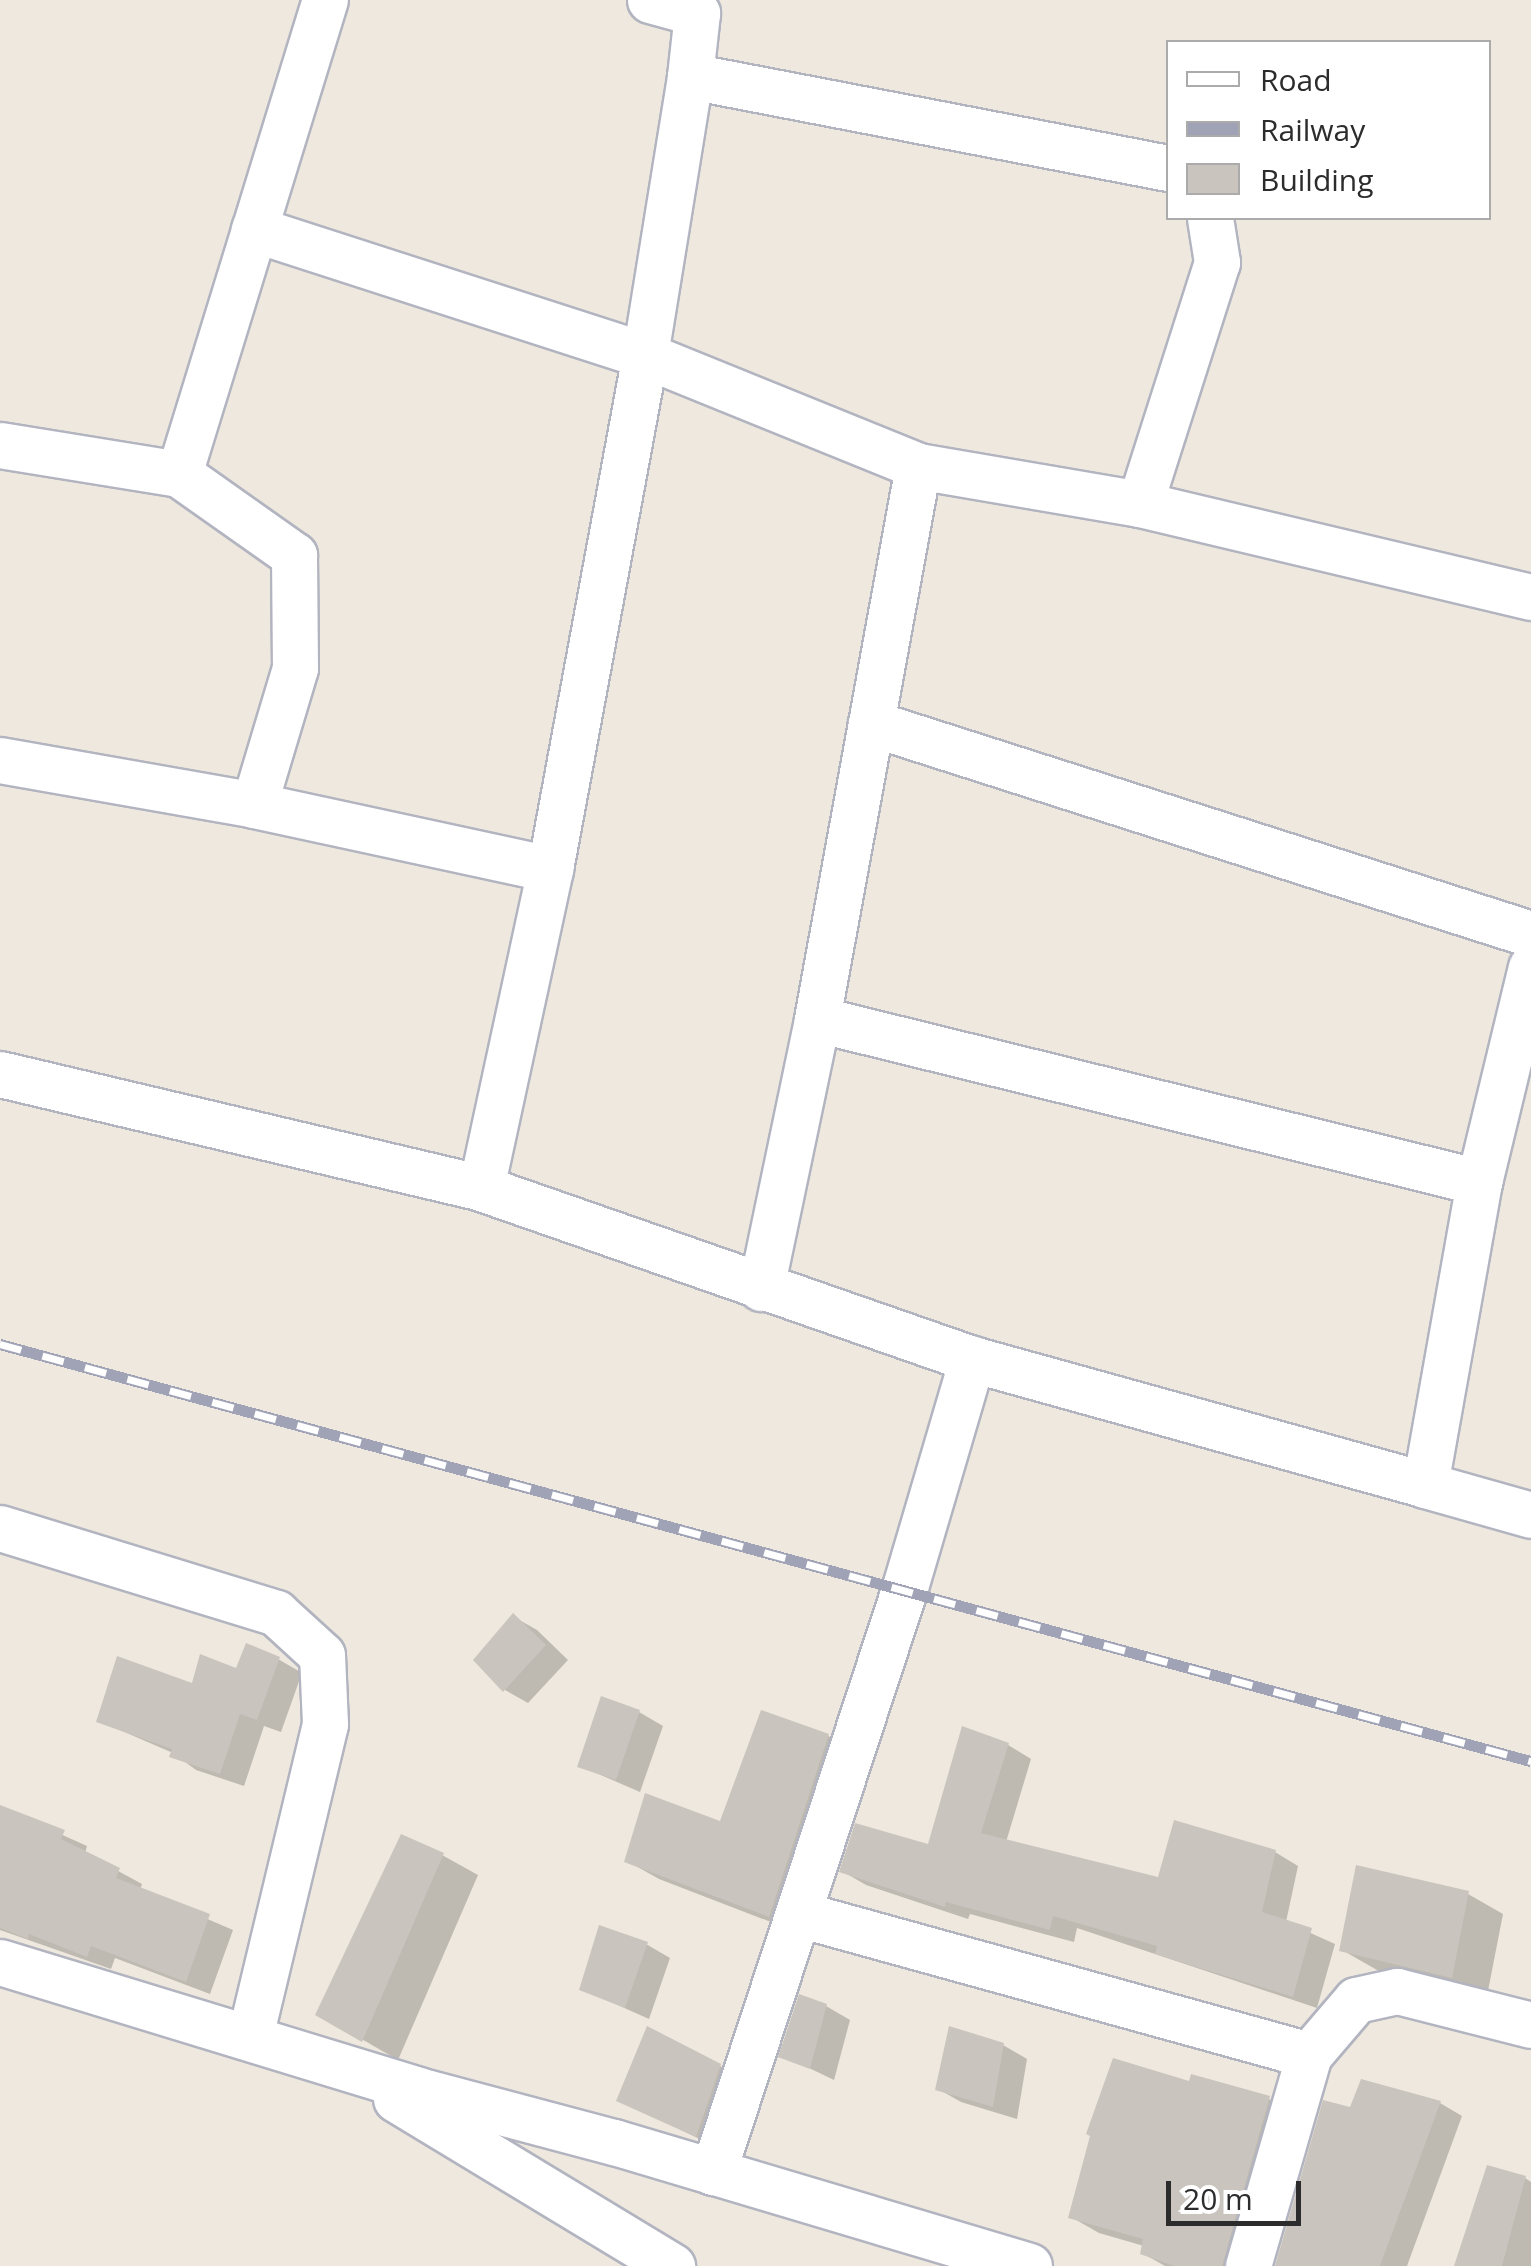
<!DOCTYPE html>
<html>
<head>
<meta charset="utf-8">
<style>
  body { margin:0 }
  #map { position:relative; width:1531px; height:2266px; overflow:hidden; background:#eee8de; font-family:"Open Sans",sans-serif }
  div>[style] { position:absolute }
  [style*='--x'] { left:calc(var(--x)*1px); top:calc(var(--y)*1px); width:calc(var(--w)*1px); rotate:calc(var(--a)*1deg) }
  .shadow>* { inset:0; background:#0003 }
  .building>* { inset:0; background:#c9c4bd }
  .roads { filter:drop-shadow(2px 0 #b2b4c0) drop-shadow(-2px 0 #b2b4c0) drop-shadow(0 2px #b2b4c0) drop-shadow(0 -2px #b2b4c0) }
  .minor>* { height:45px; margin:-22.5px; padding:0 22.5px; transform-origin:22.5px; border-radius:22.5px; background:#fff }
  .rail>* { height:11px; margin-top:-5.5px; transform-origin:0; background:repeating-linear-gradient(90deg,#fff 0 22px,#a0a3b6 0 44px); box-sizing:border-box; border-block:2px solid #a0a3b6 }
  span { translate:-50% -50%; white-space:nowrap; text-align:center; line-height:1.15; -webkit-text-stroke:9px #fff; paint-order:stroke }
  .legend { position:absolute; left:1166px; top:40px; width:325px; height:180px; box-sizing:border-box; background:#fff; border:2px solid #ababab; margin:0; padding:12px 18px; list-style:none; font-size:30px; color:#2c2c2c }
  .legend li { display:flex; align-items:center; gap:20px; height:50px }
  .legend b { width:50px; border:2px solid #ababab }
  .scale { position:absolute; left:1166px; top:2181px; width:135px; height:45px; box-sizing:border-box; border:5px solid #2c2c2c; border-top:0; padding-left:12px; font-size:30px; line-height:35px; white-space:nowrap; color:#2c2c2c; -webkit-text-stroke:8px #fff; paint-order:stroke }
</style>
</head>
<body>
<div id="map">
  <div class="shadow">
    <i style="clip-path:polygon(514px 1617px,537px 1630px,568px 1660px,528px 1703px,505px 1690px)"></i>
    <i style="clip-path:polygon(278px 1659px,302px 1673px,281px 1732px,264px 1726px,244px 1786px,196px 1770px,173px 1753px,99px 1721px)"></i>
    <i style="clip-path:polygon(639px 1712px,663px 1726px,640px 1792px,580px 1766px)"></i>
    <i style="clip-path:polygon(828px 1736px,861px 1754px,802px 1934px,659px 1879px,627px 1861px,722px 1824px)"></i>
    <i style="clip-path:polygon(1008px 1745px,1031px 1759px,1006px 1842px,1160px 1880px,1275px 1852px,1298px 1866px,1286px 1922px,1335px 1944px,1317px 2008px,1077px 1928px,1074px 1942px,970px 1914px,968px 1919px,866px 1885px,842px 1871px,930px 1847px)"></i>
    <i style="clip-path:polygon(0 1807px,87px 1846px,85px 1853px,142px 1884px,140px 1890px,233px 1930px,210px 1994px,115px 1958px,111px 1969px,0 1930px)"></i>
    <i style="clip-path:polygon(442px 1855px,478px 1875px,398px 2060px,318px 2014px)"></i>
    <i style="clip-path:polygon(1468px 1894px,1503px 1914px,1487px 1996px,1377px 1970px,1342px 1950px)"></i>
    <i style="clip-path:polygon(646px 1944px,670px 1958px,649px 2019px,582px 1989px)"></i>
    <i style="clip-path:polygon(826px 2006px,850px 2020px,834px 2080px,782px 2055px)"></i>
    <i style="clip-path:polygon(1003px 2045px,1027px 2059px,1017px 2119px,961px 2102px,938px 2089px)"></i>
    <i style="clip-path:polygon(720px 2066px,743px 2080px,720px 2149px,620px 2100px)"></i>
    <i style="clip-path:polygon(1190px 2084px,1269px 2099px,1297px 2115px,1254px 2266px,1165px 2266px,1142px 2253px,1144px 2246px,1099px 2233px,1071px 2217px)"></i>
    <i style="clip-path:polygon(1440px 2103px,1462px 2116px,1407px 2266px,1278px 2266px,1352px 2109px)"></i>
    <i style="clip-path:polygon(1525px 2178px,1531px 2182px,1531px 2266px,1457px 2266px)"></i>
  </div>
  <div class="building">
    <i style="clip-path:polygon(513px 1613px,546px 1645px,503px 1692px,473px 1660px)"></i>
    <i style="clip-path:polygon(246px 1643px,280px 1657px,257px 1720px,240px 1714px,220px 1774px,169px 1757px,172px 1749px,96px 1722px,117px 1656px,192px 1683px,200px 1654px,236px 1668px)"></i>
    <i style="clip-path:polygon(601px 1696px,640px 1710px,616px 1780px,577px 1767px)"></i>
    <i style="clip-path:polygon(761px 1710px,829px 1734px,769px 1917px,624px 1862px,645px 1793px,720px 1821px)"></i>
    <i style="clip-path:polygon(962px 1726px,1009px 1743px,981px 1833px,1158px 1877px,1174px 1820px,1276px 1850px,1262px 1912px,1312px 1928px,1293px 1997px,1155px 1954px,1157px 1946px,1053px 1916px,1050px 1930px,946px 1902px,945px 1907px,839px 1872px,855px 1823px,928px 1844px)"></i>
    <i style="clip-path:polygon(0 1805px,65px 1830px,61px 1839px,120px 1868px,116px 1878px,210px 1914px,186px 1982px,91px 1946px,87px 1957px,29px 1934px,28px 1939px,0 1928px)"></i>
    <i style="clip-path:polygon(401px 1834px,444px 1853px,362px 2042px,315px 2015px)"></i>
    <i style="clip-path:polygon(1356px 1865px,1469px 1891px,1452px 1978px,1339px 1951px)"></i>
    <i style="clip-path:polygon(599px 1925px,648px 1942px,625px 2008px,579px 1990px)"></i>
    <i style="clip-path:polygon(799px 1994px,827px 2004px,810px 2069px,778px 2057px)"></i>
    <i style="clip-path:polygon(647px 2026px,721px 2064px,696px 2137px,616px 2101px)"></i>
    <i style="clip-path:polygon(949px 2026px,1004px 2043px,993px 2107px,935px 2090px)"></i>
    <i style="clip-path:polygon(1113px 2058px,1189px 2081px,1191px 2074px,1270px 2096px,1222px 2266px,1174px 2266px,1140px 2254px,1143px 2239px,1068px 2218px,1090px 2136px,1086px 2134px)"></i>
    <i style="clip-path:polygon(1361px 2079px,1441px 2101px,1380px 2266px,1275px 2266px,1323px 2100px,1350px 2107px)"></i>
    <i style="clip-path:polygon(1487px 2165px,1526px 2176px,1502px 2266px,1454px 2266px)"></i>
  </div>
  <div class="roads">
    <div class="minor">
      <i style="--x:650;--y:0;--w:49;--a:15.5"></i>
      <i style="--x:697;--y:13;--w:63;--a:96.3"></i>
      <i style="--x:690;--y:76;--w:487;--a:10.9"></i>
      <i style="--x:1210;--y:218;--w:45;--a:81"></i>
      <i style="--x:1217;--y:262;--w:254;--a:107.7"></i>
      <i style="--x:1140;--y:504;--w:402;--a:13.4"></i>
      <i style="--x:254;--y:229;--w:411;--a:17.9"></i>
      <i style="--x:645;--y:355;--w:283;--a:-80.8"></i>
      <i style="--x:0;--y:445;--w:181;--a:9.2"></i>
      <i style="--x:179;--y:474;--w:141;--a:35.2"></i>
      <i style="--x:294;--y:555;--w:113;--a:89.5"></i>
      <i style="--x:295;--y:668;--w:143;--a:106.7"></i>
      <i style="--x:179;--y:474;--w:496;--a:-72.9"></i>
      <i style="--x:871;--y:723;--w:693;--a:17.73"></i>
      <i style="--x:0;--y:760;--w:258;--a:10"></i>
      <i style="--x:254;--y:805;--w:303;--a:12.2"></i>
      <i style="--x:550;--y:869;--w:326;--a:102.2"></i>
      <i style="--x:550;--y:869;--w:523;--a:-79.53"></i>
      <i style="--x:645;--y:355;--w:295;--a:22.1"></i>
      <i style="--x:918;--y:466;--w:225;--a:9.7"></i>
      <i style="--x:817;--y:1019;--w:682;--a:13.83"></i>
      <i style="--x:0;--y:1074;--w:494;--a:13.3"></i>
      <i style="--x:481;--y:1188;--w:520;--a:19.2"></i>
      <i style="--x:972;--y:1359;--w:470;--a:15.5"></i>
      <i style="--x:1425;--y:1485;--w:308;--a:-79.9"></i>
      <i style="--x:1479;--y:1182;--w:221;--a:-76.4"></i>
      <i style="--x:761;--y:1288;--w:275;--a:-78.2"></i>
      <i style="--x:817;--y:1019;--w:562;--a:-79.65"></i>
      <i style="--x:1425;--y:1485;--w:110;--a:15.8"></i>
      <i style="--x:0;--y:1528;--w:289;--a:17.1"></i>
      <i style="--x:276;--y:1613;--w:62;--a:42.4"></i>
      <i style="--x:322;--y:1655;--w:69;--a:87.5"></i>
      <i style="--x:325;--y:1724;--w:321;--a:103.5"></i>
      <i style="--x:799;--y:1914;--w:529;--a:15.45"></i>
      <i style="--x:0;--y:1962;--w:437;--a:17"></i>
      <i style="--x:418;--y:2090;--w:203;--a:14.9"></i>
      <i style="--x:614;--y:2142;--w:433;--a:16.6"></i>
      <i style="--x:396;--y:2099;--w:323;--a:31.2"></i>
      <i style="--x:713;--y:2172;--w:616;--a:-71.83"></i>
      <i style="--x:905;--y:1587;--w:238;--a:-73.6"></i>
      <i style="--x:1248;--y:2266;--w:220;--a:-73.9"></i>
      <i style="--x:1309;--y:2055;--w:72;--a:-49.5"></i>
      <i style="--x:1356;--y:2000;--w:42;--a:-12.4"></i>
      <i style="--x:1397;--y:1991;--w:138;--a:14.2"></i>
    </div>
  </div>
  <div class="rail">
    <i style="--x:0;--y:1344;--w:1587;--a:15.24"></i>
  </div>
  <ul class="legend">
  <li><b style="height:12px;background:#fff"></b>Road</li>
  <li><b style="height:12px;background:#a0a3b6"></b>Railway</li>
  <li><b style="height:28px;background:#c9c4bd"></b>Building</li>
  </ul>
  <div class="scale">20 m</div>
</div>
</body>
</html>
